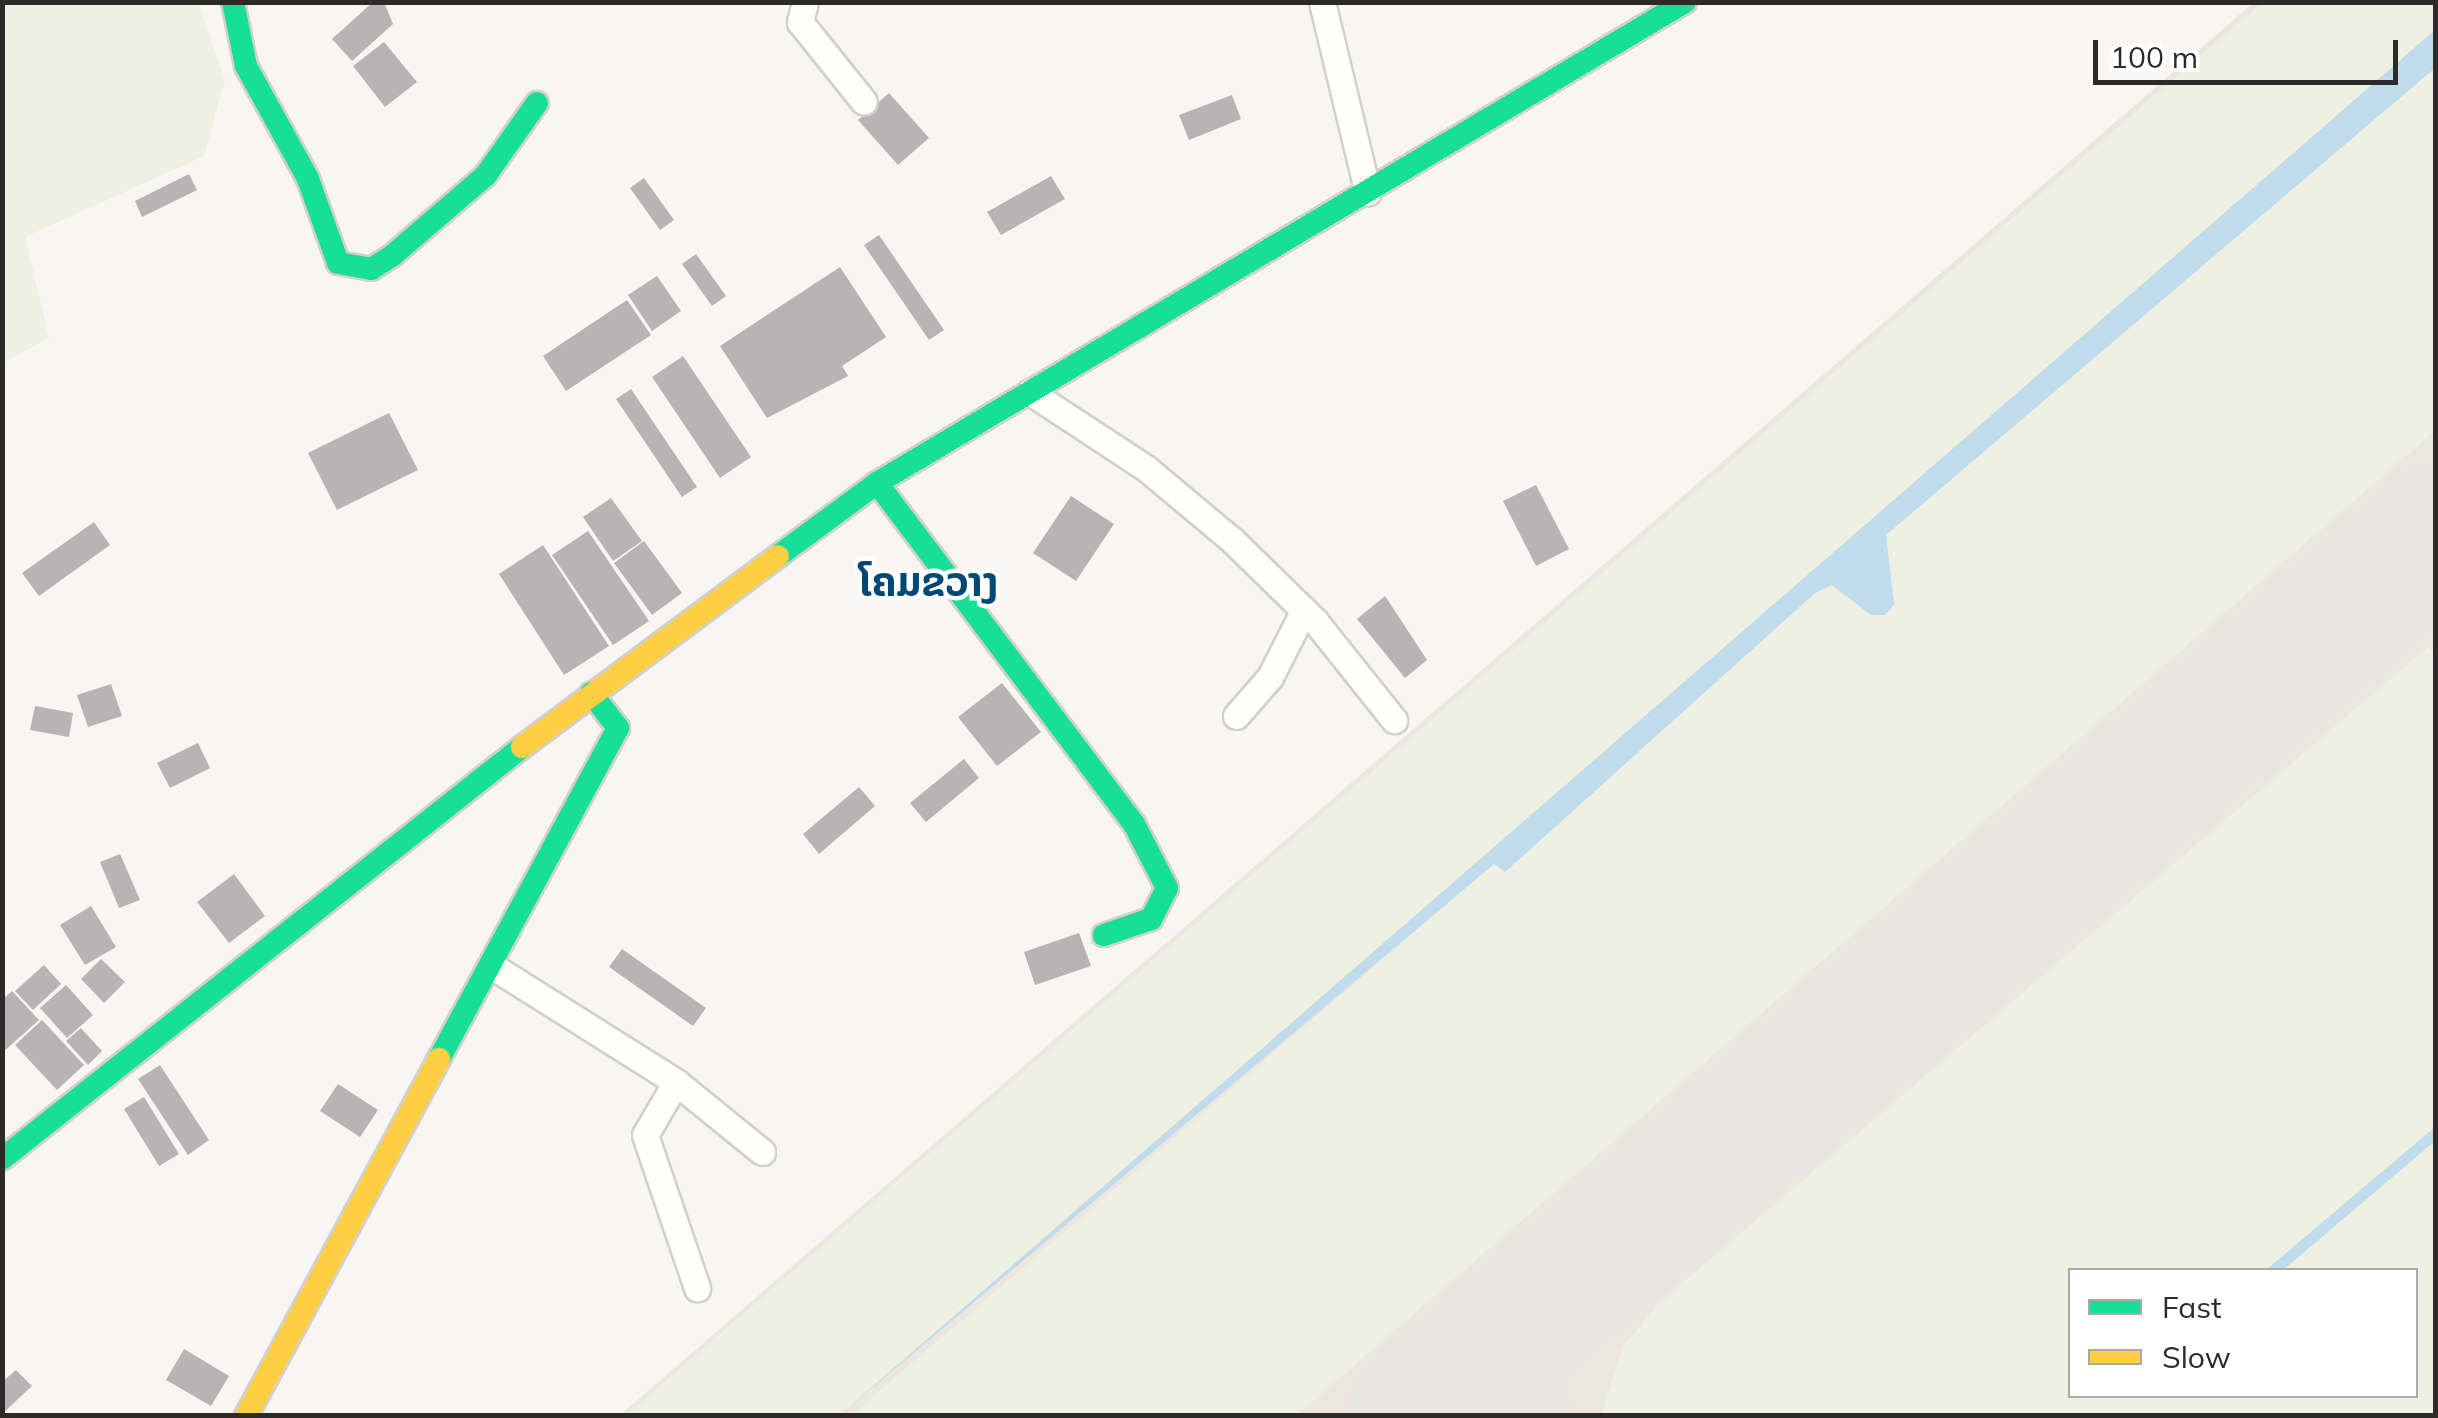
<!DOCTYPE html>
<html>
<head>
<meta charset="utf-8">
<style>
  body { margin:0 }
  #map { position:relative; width:2438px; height:1418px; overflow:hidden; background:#f8f5f3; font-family:Mulish,"Noto Sans Lao",sans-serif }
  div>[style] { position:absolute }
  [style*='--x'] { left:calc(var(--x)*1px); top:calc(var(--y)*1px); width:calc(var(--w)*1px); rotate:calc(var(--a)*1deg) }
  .built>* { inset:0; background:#ece6df }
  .green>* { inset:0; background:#eef0e1 }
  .water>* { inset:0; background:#bfdbec }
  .taxiway>* { height:55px; margin:-27.5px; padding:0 27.5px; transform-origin:27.5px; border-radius:27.5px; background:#e8e6e5 }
  .runway>* { height:138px; margin:-69px; padding:0 69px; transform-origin:69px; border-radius:69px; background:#e8e6e5 }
  .building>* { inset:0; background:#b6b4b4 }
  .roads { filter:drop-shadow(2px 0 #d2d0ce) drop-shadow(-2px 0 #d2d0ce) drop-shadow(0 2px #d2d0ce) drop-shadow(0 -2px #d2d0ce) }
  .street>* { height:25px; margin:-12.5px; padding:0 12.5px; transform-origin:12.5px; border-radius:12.5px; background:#fefefd }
  .fast>* { height:22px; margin:-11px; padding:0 11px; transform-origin:11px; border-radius:11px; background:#16e098 }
  .slow>* { height:22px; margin:-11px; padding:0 11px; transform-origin:11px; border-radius:11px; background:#ffcf43 }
  span { translate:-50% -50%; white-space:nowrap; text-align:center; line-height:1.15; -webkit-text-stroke:9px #fff; paint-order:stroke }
  .quarter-label { font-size:40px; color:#004876; font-weight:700 }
  .frame { position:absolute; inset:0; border:5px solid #2c2b29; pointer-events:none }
  .legend { position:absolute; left:2068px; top:1268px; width:350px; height:130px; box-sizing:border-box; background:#fff; border:2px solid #abaaa9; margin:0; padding:12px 18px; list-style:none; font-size:30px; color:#2c2b29 }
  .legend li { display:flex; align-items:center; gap:20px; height:50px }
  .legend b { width:50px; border:2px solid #abaaa9 }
  .scale { position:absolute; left:2093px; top:40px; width:305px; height:45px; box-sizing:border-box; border:5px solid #2c2b29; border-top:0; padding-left:12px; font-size:30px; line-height:35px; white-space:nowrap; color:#2c2b29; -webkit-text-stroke:8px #fff; paint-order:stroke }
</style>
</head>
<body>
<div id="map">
  <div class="built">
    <i style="clip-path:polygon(evenodd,2253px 3px,2435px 3px,2435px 1415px,619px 1416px,2253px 3px,2070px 1270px,2416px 1270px,2416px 1396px,2070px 1396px,2070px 1270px)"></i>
  </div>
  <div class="green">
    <i style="clip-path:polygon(3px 2px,198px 3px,225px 80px,204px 156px,25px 237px,49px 338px,3px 363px)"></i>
    <i style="clip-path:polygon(2262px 3px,2435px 3px,2435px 30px,840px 1415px,625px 1416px)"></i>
    <i style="clip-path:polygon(2435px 68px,2435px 431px,1297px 1415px,850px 1416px,1495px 863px,1505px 871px,1815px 593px,1832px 585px,1844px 597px,1894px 604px,1886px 535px)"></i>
    <i style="clip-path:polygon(evenodd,2428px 647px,2436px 656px,2435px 1415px,1601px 1416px,1622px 1348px,1659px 1303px,2428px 647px,2070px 1270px,2416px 1270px,2416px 1396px,2070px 1396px,2070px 1270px)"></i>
  </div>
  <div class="water">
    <i style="clip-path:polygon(2435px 30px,2435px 68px,1886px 535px,1894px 605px,1885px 615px,1871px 615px,1832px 585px,1815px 593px,1505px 872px,1494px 864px,840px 1415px)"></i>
    <i style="clip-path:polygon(2435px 1127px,2435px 1141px,2283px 1270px,2266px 1270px)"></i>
  </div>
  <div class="taxiway">
    <i style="--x:1530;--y:1316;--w:101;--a:82.6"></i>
  </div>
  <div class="runway">
    <i style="--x:1414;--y:1416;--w:1350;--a:-40.79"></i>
  </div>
  <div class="building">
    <i style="clip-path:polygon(373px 2px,384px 2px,393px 24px,352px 61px,332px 39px)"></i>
    <i style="clip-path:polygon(384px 42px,417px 82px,385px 107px,353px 66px)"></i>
    <i style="clip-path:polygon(889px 93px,929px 138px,898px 165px,858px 120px)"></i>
    <i style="clip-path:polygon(1232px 95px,1241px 119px,1189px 140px,1179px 115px)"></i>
    <i style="clip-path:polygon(189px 174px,197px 190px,142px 217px,135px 201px)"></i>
    <i style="clip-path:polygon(1051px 176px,1065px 199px,1001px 235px,987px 212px)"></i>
    <i style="clip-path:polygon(644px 178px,674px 220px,660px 230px,630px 188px)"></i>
    <i style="clip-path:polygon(879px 235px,944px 330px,929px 340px,864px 245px)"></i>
    <i style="clip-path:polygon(696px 254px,726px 296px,712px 306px,682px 264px)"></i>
    <i style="clip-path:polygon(840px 267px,886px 337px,842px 366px,848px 376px,767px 418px,720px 346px)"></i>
    <i style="clip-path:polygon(657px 276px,681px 311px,652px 331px,628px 295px)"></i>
    <i style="clip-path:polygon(627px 300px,651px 335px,566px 391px,543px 356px)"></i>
    <i style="clip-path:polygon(683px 356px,751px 457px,720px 478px,652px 377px)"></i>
    <i style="clip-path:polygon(631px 389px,697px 487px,682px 497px,616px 399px)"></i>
    <i style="clip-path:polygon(389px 413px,418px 470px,337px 510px,308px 453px)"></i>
    <i style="clip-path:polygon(1536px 485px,1569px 549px,1536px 566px,1503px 501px)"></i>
    <i style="clip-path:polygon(1071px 496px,1114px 524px,1076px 581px,1033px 553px)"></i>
    <i style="clip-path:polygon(611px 498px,642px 541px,613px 561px,583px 517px)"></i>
    <i style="clip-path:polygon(94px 522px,110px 545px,39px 596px,22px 573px)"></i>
    <i style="clip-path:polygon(588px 531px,649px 621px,613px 645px,552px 555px)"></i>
    <i style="clip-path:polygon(644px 541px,682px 593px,652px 615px,614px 563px)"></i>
    <i style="clip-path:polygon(543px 545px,609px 646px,564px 675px,499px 574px)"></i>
    <i style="clip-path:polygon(1385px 596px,1427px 660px,1405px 678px,1357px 619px)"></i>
    <i style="clip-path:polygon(1002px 683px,1041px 732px,997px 766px,958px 717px)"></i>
    <i style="clip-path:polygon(111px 684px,122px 716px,88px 727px,77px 695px)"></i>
    <i style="clip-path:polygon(35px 706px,73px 713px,69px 737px,30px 730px)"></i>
    <i style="clip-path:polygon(198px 743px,210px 768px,170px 788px,157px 763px)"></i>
    <i style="clip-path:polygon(964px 759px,979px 778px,926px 822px,910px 803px)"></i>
    <i style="clip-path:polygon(859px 787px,875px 806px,819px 854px,803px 834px)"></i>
    <i style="clip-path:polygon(120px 854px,140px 900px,119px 908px,100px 862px)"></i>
    <i style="clip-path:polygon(234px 874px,265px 916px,229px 943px,197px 902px)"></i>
    <i style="clip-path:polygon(91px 906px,116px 947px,85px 965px,60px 925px)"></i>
    <i style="clip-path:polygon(1079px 933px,1091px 966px,1035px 985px,1024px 952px)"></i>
    <i style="clip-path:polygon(622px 949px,706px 1008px,693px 1026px,609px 967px)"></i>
    <i style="clip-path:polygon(101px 959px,125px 982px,104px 1003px,81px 979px)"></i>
    <i style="clip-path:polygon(44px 965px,61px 984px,33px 1010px,15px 991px)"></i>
    <i style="clip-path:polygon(66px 985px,93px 1015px,67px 1038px,40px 1008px)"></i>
    <i style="clip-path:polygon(12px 991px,39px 1020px,2px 1053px,2px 1000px)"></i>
    <i style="clip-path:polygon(42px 1020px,84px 1065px,57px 1090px,15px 1045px)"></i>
    <i style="clip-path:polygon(81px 1028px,102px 1051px,88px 1065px,66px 1041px)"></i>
    <i style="clip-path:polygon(160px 1065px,209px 1140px,188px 1155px,138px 1079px)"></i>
    <i style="clip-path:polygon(338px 1084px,378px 1110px,360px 1137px,320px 1111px)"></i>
    <i style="clip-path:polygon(144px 1097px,179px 1154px,159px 1166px,124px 1109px)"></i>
    <i style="clip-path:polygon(184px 1349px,229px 1376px,211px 1406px,166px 1380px)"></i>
    <i style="clip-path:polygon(16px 1370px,32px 1386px,2px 1414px,2px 1382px)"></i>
  </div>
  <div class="roads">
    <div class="street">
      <i style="--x:805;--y:2;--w:21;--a:104"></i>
      <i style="--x:800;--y:22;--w:102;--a:51.3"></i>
      <i style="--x:1322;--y:2;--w:196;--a:76.5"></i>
      <i style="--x:1030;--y:392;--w:140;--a:33.3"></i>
      <i style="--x:1147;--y:469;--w:111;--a:39.9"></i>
      <i style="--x:1232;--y:540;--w:116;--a:44.3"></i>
      <i style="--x:1315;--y:621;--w:127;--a:51.4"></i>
      <i style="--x:1236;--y:716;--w:52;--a:-48.9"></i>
      <i style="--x:1270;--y:677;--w:75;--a:-63.1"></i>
      <i style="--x:492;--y:966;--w:218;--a:32.2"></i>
      <i style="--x:676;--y:1082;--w:111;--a:39.1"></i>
      <i style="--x:676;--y:1082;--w:61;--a:120.3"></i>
      <i style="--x:645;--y:1135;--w:162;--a:71.2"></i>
    </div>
    <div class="fast">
      <i style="--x:233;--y:2;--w:65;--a:78.5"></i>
      <i style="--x:246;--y:66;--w:129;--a:61.2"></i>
      <i style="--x:308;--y:179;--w:89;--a:70.3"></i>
      <i style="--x:338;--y:263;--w:34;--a:10"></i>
      <i style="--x:371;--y:269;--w:26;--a:-32"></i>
      <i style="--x:393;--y:255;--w:123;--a:-40.7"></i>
      <i style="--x:486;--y:175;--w:88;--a:-54.7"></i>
      <i style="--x:877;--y:483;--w:427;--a:53"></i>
      <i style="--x:1134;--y:824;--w:72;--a:62.7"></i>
      <i style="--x:1167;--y:888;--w:35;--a:117"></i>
      <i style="--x:1151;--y:919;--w:50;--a:161.2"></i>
      <i style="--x:778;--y:556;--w:123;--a:-36.4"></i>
      <i style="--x:877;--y:483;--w:940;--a:-30.77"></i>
      <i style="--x:439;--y:1059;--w:376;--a:-61.6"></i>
      <i style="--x:618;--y:728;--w:44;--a:-127.6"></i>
      <i style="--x:2;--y:1159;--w:663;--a:-38.39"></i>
    </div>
    <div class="slow">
      <i style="--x:522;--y:747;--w:319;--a:-36.7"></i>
      <i style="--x:246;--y:1416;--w:406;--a:-61.6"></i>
    </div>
  </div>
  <div class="quarter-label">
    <span style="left:928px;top:581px">ໂຄມຂວາງ</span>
  </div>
  <div class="frame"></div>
  <ul class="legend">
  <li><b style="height:12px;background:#16e098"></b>Fast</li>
  <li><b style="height:12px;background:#ffcf43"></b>Slow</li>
  </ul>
  <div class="scale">100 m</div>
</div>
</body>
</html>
